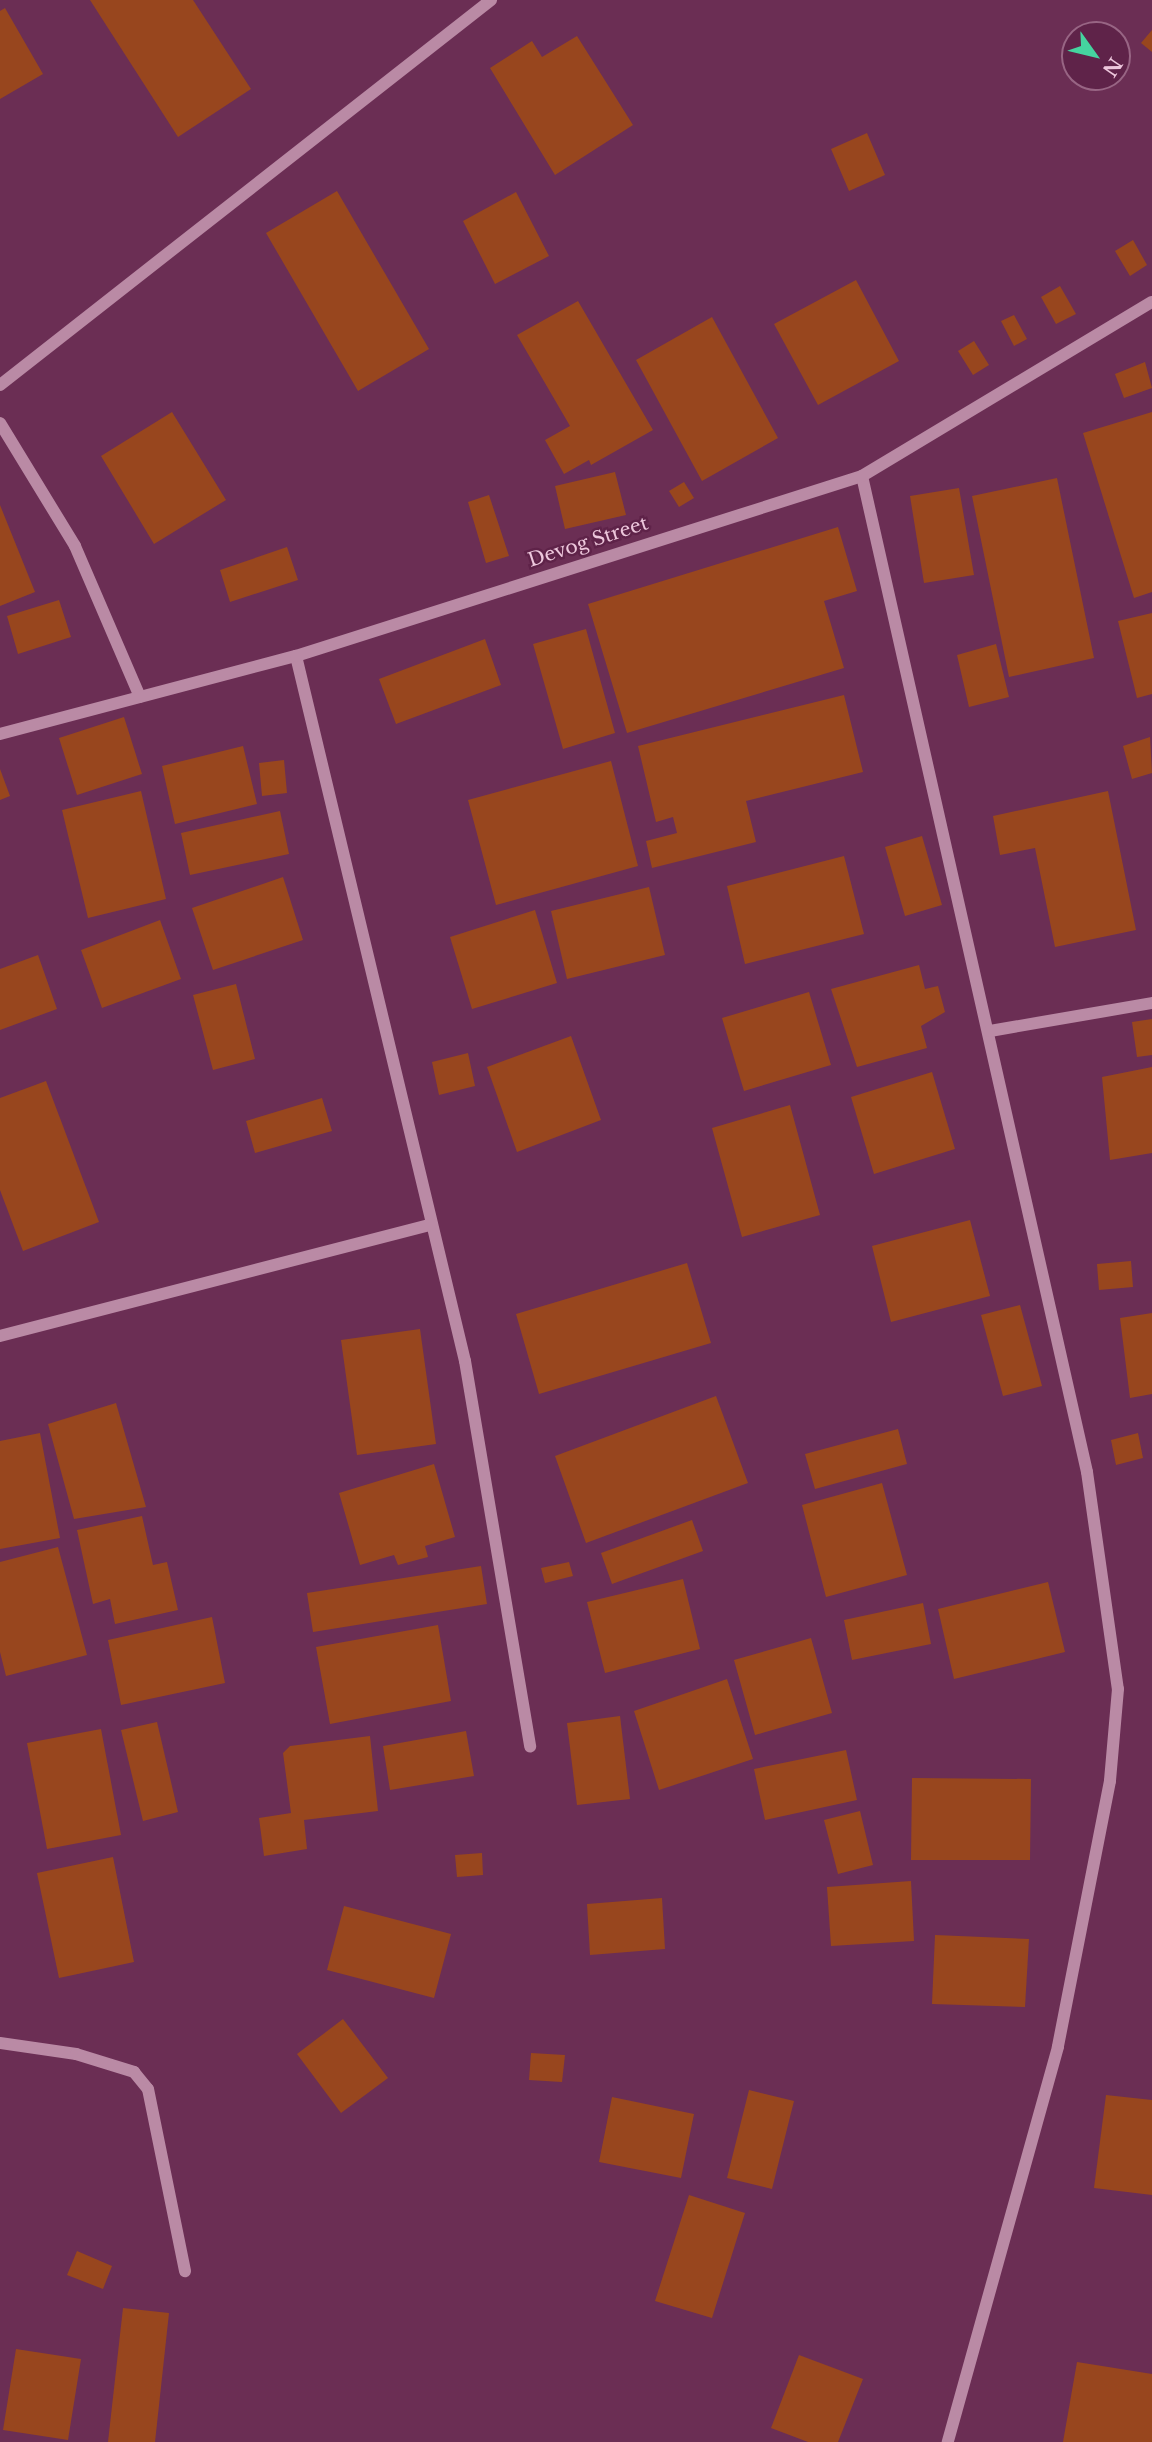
<!DOCTYPE html>
<html>
<head>
<meta charset="utf-8">
<style>
  body { margin:0 }
  #map { position:relative; width:1152px; height:2442px; overflow:hidden; background:#6b2e54; font-family:"Libre Baskerville",serif }
  div>[style] { position:absolute }
  [style*='--x'] { left:calc(var(--x)*1px); top:calc(var(--y)*1px); width:calc(var(--w)*1px); rotate:calc(var(--a)*1deg) }
  .building>* { inset:0; background:#98461e }
  .minor>* { height:12px; margin:-6px; padding:0 6px; transform-origin:6px; border-radius:6px; background:#ba8aa5 }
  span { translate:-50% -50%; white-space:nowrap; text-align:center; line-height:1.15; -webkit-text-stroke:5px #5f2349; paint-order:stroke }
  .street-label { font-size:19px; color:#edc7dc }
  .north { position:absolute; left:1061px; top:21px; width:70px; height:70px; box-sizing:border-box; background:#5f2349; border:2px solid #986584; border-radius:50%; rotate:124deg; font-size:19px; font-weight:700; line-height:28px; text-align:center; color:#edc7dc }
  .north::after { content:''; display:block; margin:auto; width:24px; height:32px; background:#45d49f; clip-path:polygon(50% 0,100% 100%,50% 72%,0 100%) }
</style>
</head>
<body>
<div id="map">
  <div class="building">
    <i style="clip-path:polygon(90px 0,193px 0,251px 89px,178px 137px)"></i>
    <i style="clip-path:polygon(5px 8px,43px 74px,0 99px,0 11px)"></i>
    <i style="clip-path:polygon(1152px 30px,1152px 52px,1141px 43px)"></i>
    <i style="clip-path:polygon(577px 36px,633px 125px,555px 175px,490px 68px,532px 41px,542px 57px)"></i>
    <i style="clip-path:polygon(867px 133px,885px 175px,849px 191px,831px 149px)"></i>
    <i style="clip-path:polygon(337px 191px,429px 349px,358px 391px,266px 233px)"></i>
    <i style="clip-path:polygon(516px 192px,549px 256px,495px 284px,463px 221px)"></i>
    <i style="clip-path:polygon(1133px 240px,1147px 265px,1130px 276px,1115px 251px)"></i>
    <i style="clip-path:polygon(856px 280px,899px 361px,818px 405px,774px 324px)"></i>
    <i style="clip-path:polygon(1060px 286px,1076px 314px,1056px 324px,1041px 297px)"></i>
    <i style="clip-path:polygon(578px 301px,653px 430px,591px 465px,589px 460px,564px 474px,545px 440px,570px 426px,517px 335px)"></i>
    <i style="clip-path:polygon(1014px 315px,1027px 339px,1014px 346px,1001px 321px)"></i>
    <i style="clip-path:polygon(712px 317px,778px 438px,702px 481px,636px 360px)"></i>
    <i style="clip-path:polygon(974px 341px,989px 365px,973px 375px,958px 351px)"></i>
    <i style="clip-path:polygon(1145px 362px,1152px 388px,1124px 398px,1115px 374px)"></i>
    <i style="clip-path:polygon(172px 412px,226px 500px,154px 544px,101px 456px)"></i>
    <i style="clip-path:polygon(1152px 412px,1152px 592px,1134px 598px,1083px 433px)"></i>
    <i style="clip-path:polygon(615px 472px,626px 515px,565px 529px,555px 486px)"></i>
    <i style="clip-path:polygon(1057px 478px,1094px 658px,1009px 677px,972px 496px)"></i>
    <i style="clip-path:polygon(684px 482px,694px 498px,679px 507px,669px 491px)"></i>
    <i style="clip-path:polygon(959px 488px,974px 575px,924px 583px,910px 496px)"></i>
    <i style="clip-path:polygon(489px 495px,509px 556px,486px 563px,468px 502px)"></i>
    <i style="clip-path:polygon(0 505px,35px 592px,0 606px)"></i>
    <i style="clip-path:polygon(838px 527px,857px 591px,824px 601px,844px 668px,627px 733px,588px 604px)"></i>
    <i style="clip-path:polygon(287px 547px,298px 580px,230px 602px,220px 570px)"></i>
    <i style="clip-path:polygon(59px 600px,71px 637px,18px 654px,7px 616px)"></i>
    <i style="clip-path:polygon(1152px 613px,1152px 694px,1137px 698px,1118px 621px)"></i>
    <i style="clip-path:polygon(586px 629px,615px 733px,563px 749px,533px 644px)"></i>
    <i style="clip-path:polygon(485px 639px,501px 685px,396px 724px,379px 679px)"></i>
    <i style="clip-path:polygon(996px 644px,1009px 697px,969px 707px,957px 655px)"></i>
    <i style="clip-path:polygon(844px 695px,863px 772px,746px 801px,756px 842px,652px 868px,646px 841px,677px 833px,673px 817px,656px 822px,638px 746px)"></i>
    <i style="clip-path:polygon(124px 717px,142px 774px,77px 795px,59px 738px)"></i>
    <i style="clip-path:polygon(1150px 737px,1152px 773px,1132px 779px,1123px 746px)"></i>
    <i style="clip-path:polygon(243px 746px,257px 804px,175px 824px,162px 766px)"></i>
    <i style="clip-path:polygon(284px 760px,287px 793px,262px 796px,259px 763px)"></i>
    <i style="clip-path:polygon(611px 761px,638px 866px,496px 905px,468px 800px)"></i>
    <i style="clip-path:polygon(0 769px,10px 796px,0 800px)"></i>
    <i style="clip-path:polygon(141px 791px,166px 899px,88px 918px,62px 810px)"></i>
    <i style="clip-path:polygon(1108px 791px,1136px 930px,1055px 947px,1035px 848px,1000px 855px,993px 816px)"></i>
    <i style="clip-path:polygon(280px 811px,289px 854px,190px 875px,181px 833px)"></i>
    <i style="clip-path:polygon(922px 836px,942px 905px,905px 916px,885px 847px)"></i>
    <i style="clip-path:polygon(844px 856px,864px 934px,745px 964px,727px 886px)"></i>
    <i style="clip-path:polygon(283px 877px,303px 940px,213px 970px,192px 908px)"></i>
    <i style="clip-path:polygon(649px 887px,665px 955px,567px 979px,551px 911px)"></i>
    <i style="clip-path:polygon(535px 910px,557px 983px,472px 1009px,450px 937px)"></i>
    <i style="clip-path:polygon(160px 920px,181px 979px,102px 1008px,81px 950px)"></i>
    <i style="clip-path:polygon(38px 955px,57px 1009px,0 1030px,0 969px)"></i>
    <i style="clip-path:polygon(919px 965px,925px 989px,938px 986px,945px 1012px,921px 1026px,927px 1048px,857px 1067px,831px 989px)"></i>
    <i style="clip-path:polygon(236px 984px,255px 1059px,213px 1070px,193px 995px)"></i>
    <i style="clip-path:polygon(809px 992px,831px 1065px,744px 1091px,722px 1018px)"></i>
    <i style="clip-path:polygon(1152px 1019px,1152px 1055px,1137px 1057px,1132px 1022px)"></i>
    <i style="clip-path:polygon(571px 1036px,601px 1120px,517px 1152px,487px 1067px)"></i>
    <i style="clip-path:polygon(468px 1053px,475px 1086px,439px 1095px,432px 1062px)"></i>
    <i style="clip-path:polygon(1152px 1067px,1152px 1153px,1110px 1160px,1102px 1077px)"></i>
    <i style="clip-path:polygon(932px 1072px,955px 1149px,874px 1174px,851px 1097px)"></i>
    <i style="clip-path:polygon(46px 1081px,99px 1222px,23px 1251px,0 1190px,0 1098px)"></i>
    <i style="clip-path:polygon(322px 1098px,332px 1131px,255px 1153px,246px 1121px)"></i>
    <i style="clip-path:polygon(790px 1105px,820px 1215px,742px 1237px,712px 1128px)"></i>
    <i style="clip-path:polygon(970px 1220px,990px 1296px,891px 1322px,872px 1246px)"></i>
    <i style="clip-path:polygon(1131px 1261px,1133px 1287px,1099px 1290px,1097px 1264px)"></i>
    <i style="clip-path:polygon(687px 1263px,711px 1343px,539px 1394px,516px 1314px)"></i>
    <i style="clip-path:polygon(1020px 1305px,1042px 1386px,1003px 1396px,981px 1315px)"></i>
    <i style="clip-path:polygon(1152px 1313px,1152px 1394px,1130px 1398px,1120px 1318px)"></i>
    <i style="clip-path:polygon(420px 1329px,436px 1444px,357px 1455px,341px 1340px)"></i>
    <i style="clip-path:polygon(716px 1396px,748px 1483px,586px 1543px,555px 1456px)"></i>
    <i style="clip-path:polygon(116px 1403px,146px 1507px,74px 1519px,48px 1424px)"></i>
    <i style="clip-path:polygon(898px 1429px,907px 1464px,815px 1489px,805px 1454px)"></i>
    <i style="clip-path:polygon(40px 1433px,60px 1538px,0 1549px,0 1441px)"></i>
    <i style="clip-path:polygon(1138px 1433px,1143px 1458px,1116px 1465px,1111px 1440px)"></i>
    <i style="clip-path:polygon(434px 1464px,455px 1537px,425px 1546px,428px 1557px,398px 1565px,394px 1555px,360px 1565px,339px 1493px)"></i>
    <i style="clip-path:polygon(882px 1483px,907px 1575px,826px 1597px,802px 1505px)"></i>
    <i style="clip-path:polygon(142px 1516px,153px 1565px,167px 1562px,178px 1610px,115px 1624px,110px 1599px,93px 1604px,77px 1530px)"></i>
    <i style="clip-path:polygon(692px 1520px,703px 1551px,612px 1584px,601px 1553px)"></i>
    <i style="clip-path:polygon(58px 1547px,87px 1655px,6px 1676px,0 1652px,0 1562px)"></i>
    <i style="clip-path:polygon(569px 1562px,573px 1576px,545px 1583px,541px 1568px)"></i>
    <i style="clip-path:polygon(481px 1566px,487px 1604px,313px 1632px,307px 1593px)"></i>
    <i style="clip-path:polygon(683px 1579px,700px 1649px,605px 1673px,587px 1602px)"></i>
    <i style="clip-path:polygon(1048px 1582px,1065px 1652px,954px 1679px,938px 1609px)"></i>
    <i style="clip-path:polygon(923px 1603px,931px 1644px,852px 1660px,844px 1620px)"></i>
    <i style="clip-path:polygon(212px 1617px,225px 1683px,121px 1705px,108px 1640px)"></i>
    <i style="clip-path:polygon(438px 1625px,451px 1701px,330px 1724px,316px 1647px)"></i>
    <i style="clip-path:polygon(811px 1638px,832px 1713px,755px 1735px,734px 1660px)"></i>
    <i style="clip-path:polygon(727px 1679px,753px 1759px,659px 1790px,634px 1711px)"></i>
    <i style="clip-path:polygon(620px 1716px,630px 1799px,577px 1805px,567px 1723px)"></i>
    <i style="clip-path:polygon(157px 1722px,178px 1812px,143px 1821px,121px 1730px)"></i>
    <i style="clip-path:polygon(101px 1729px,121px 1835px,47px 1849px,27px 1743px)"></i>
    <i style="clip-path:polygon(466px 1731px,474px 1776px,390px 1790px,383px 1746px)"></i>
    <i style="clip-path:polygon(370px 1736px,378px 1811px,304px 1820px,307px 1849px,264px 1856px,259px 1818px,291px 1813px,283px 1753px,290px 1746px)"></i>
    <i style="clip-path:polygon(846px 1750px,857px 1800px,765px 1820px,754px 1769px)"></i>
    <i style="clip-path:polygon(912px 1778px,1031px 1779px,1030px 1860px,911px 1860px)"></i>
    <i style="clip-path:polygon(860px 1811px,873px 1865px,838px 1874px,824px 1820px)"></i>
    <i style="clip-path:polygon(482px 1853px,483px 1875px,457px 1877px,455px 1855px)"></i>
    <i style="clip-path:polygon(113px 1857px,134px 1962px,59px 1978px,37px 1873px)"></i>
    <i style="clip-path:polygon(911px 1881px,914px 1941px,831px 1946px,827px 1887px)"></i>
    <i style="clip-path:polygon(662px 1898px,665px 1949px,590px 1955px,587px 1904px)"></i>
    <i style="clip-path:polygon(344px 1906px,451px 1934px,434px 1998px,327px 1970px)"></i>
    <i style="clip-path:polygon(935px 1935px,1029px 1939px,1025px 2007px,932px 2004px)"></i>
    <i style="clip-path:polygon(343px 2019px,388px 2078px,341px 2113px,297px 2054px)"></i>
    <i style="clip-path:polygon(531px 2053px,565px 2055px,562px 2082px,529px 2080px)"></i>
    <i style="clip-path:polygon(749px 2090px,794px 2101px,772px 2189px,727px 2178px)"></i>
    <i style="clip-path:polygon(1106px 2095px,1152px 2100px,1152px 2195px,1094px 2188px)"></i>
    <i style="clip-path:polygon(612px 2097px,694px 2114px,681px 2178px,599px 2162px)"></i>
    <i style="clip-path:polygon(689px 2195px,745px 2213px,712px 2318px,655px 2301px)"></i>
    <i style="clip-path:polygon(77px 2251px,112px 2266px,103px 2289px,67px 2275px)"></i>
    <i style="clip-path:polygon(123px 2308px,169px 2313px,155px 2442px,108px 2442px)"></i>
    <i style="clip-path:polygon(16px 2349px,81px 2359px,68px 2440px,3px 2430px)"></i>
    <i style="clip-path:polygon(799px 2355px,863px 2379px,838px 2442px,808px 2442px,771px 2428px)"></i>
    <i style="clip-path:polygon(1077px 2362px,1152px 2374px,1152px 2442px,1063px 2442px)"></i>
  </div>
  <div class="minor">
    <i style="--x:0;--y:385;--w:624;--a:-38.1"></i>
    <i style="--x:0;--y:423;--w:144;--a:58.6"></i>
    <i style="--x:75;--y:546;--w:164;--a:66.7"></i>
    <i style="--x:862;--y:476;--w:1021;--a:77.27"></i>
    <i style="--x:1087;--y:1472;--w:219;--a:81.9"></i>
    <i style="--x:1118;--y:1689;--w:92;--a:95"></i>
    <i style="--x:1110;--y:1781;--w:271;--a:101.1"></i>
    <i style="--x:1058;--y:2047;--w:410;--a:105.6"></i>
    <i style="--x:296;--y:656;--w:725;--a:76.52"></i>
    <i style="--x:465;--y:1361;--w:391;--a:80.4"></i>
    <i style="--x:0;--y:734;--w:306;--a:-14.8"></i>
    <i style="--x:296;--y:656;--w:594;--a:-17.64"></i>
    <i style="--x:862;--y:476;--w:338;--a:-31"></i>
    <i style="--x:990;--y:1031;--w:164;--a:-9.8"></i>
    <i style="--x:0;--y:1336;--w:446;--a:-14.5"></i>
    <i style="--x:0;--y:2043;--w:77;--a:8.2"></i>
    <i style="--x:76;--y:2054;--w:61;--a:17.2"></i>
    <i style="--x:134;--y:2072;--w:22;--a:51"></i>
    <i style="--x:148;--y:2089;--w:186;--a:78.5"></i>
  </div>
  <div class="street-label">
    <span style="left:588px;top:542px;rotate:-18deg">Devog Street</span>
  </div>
  <div class="north">N</div>
</div>
</body>
</html>
